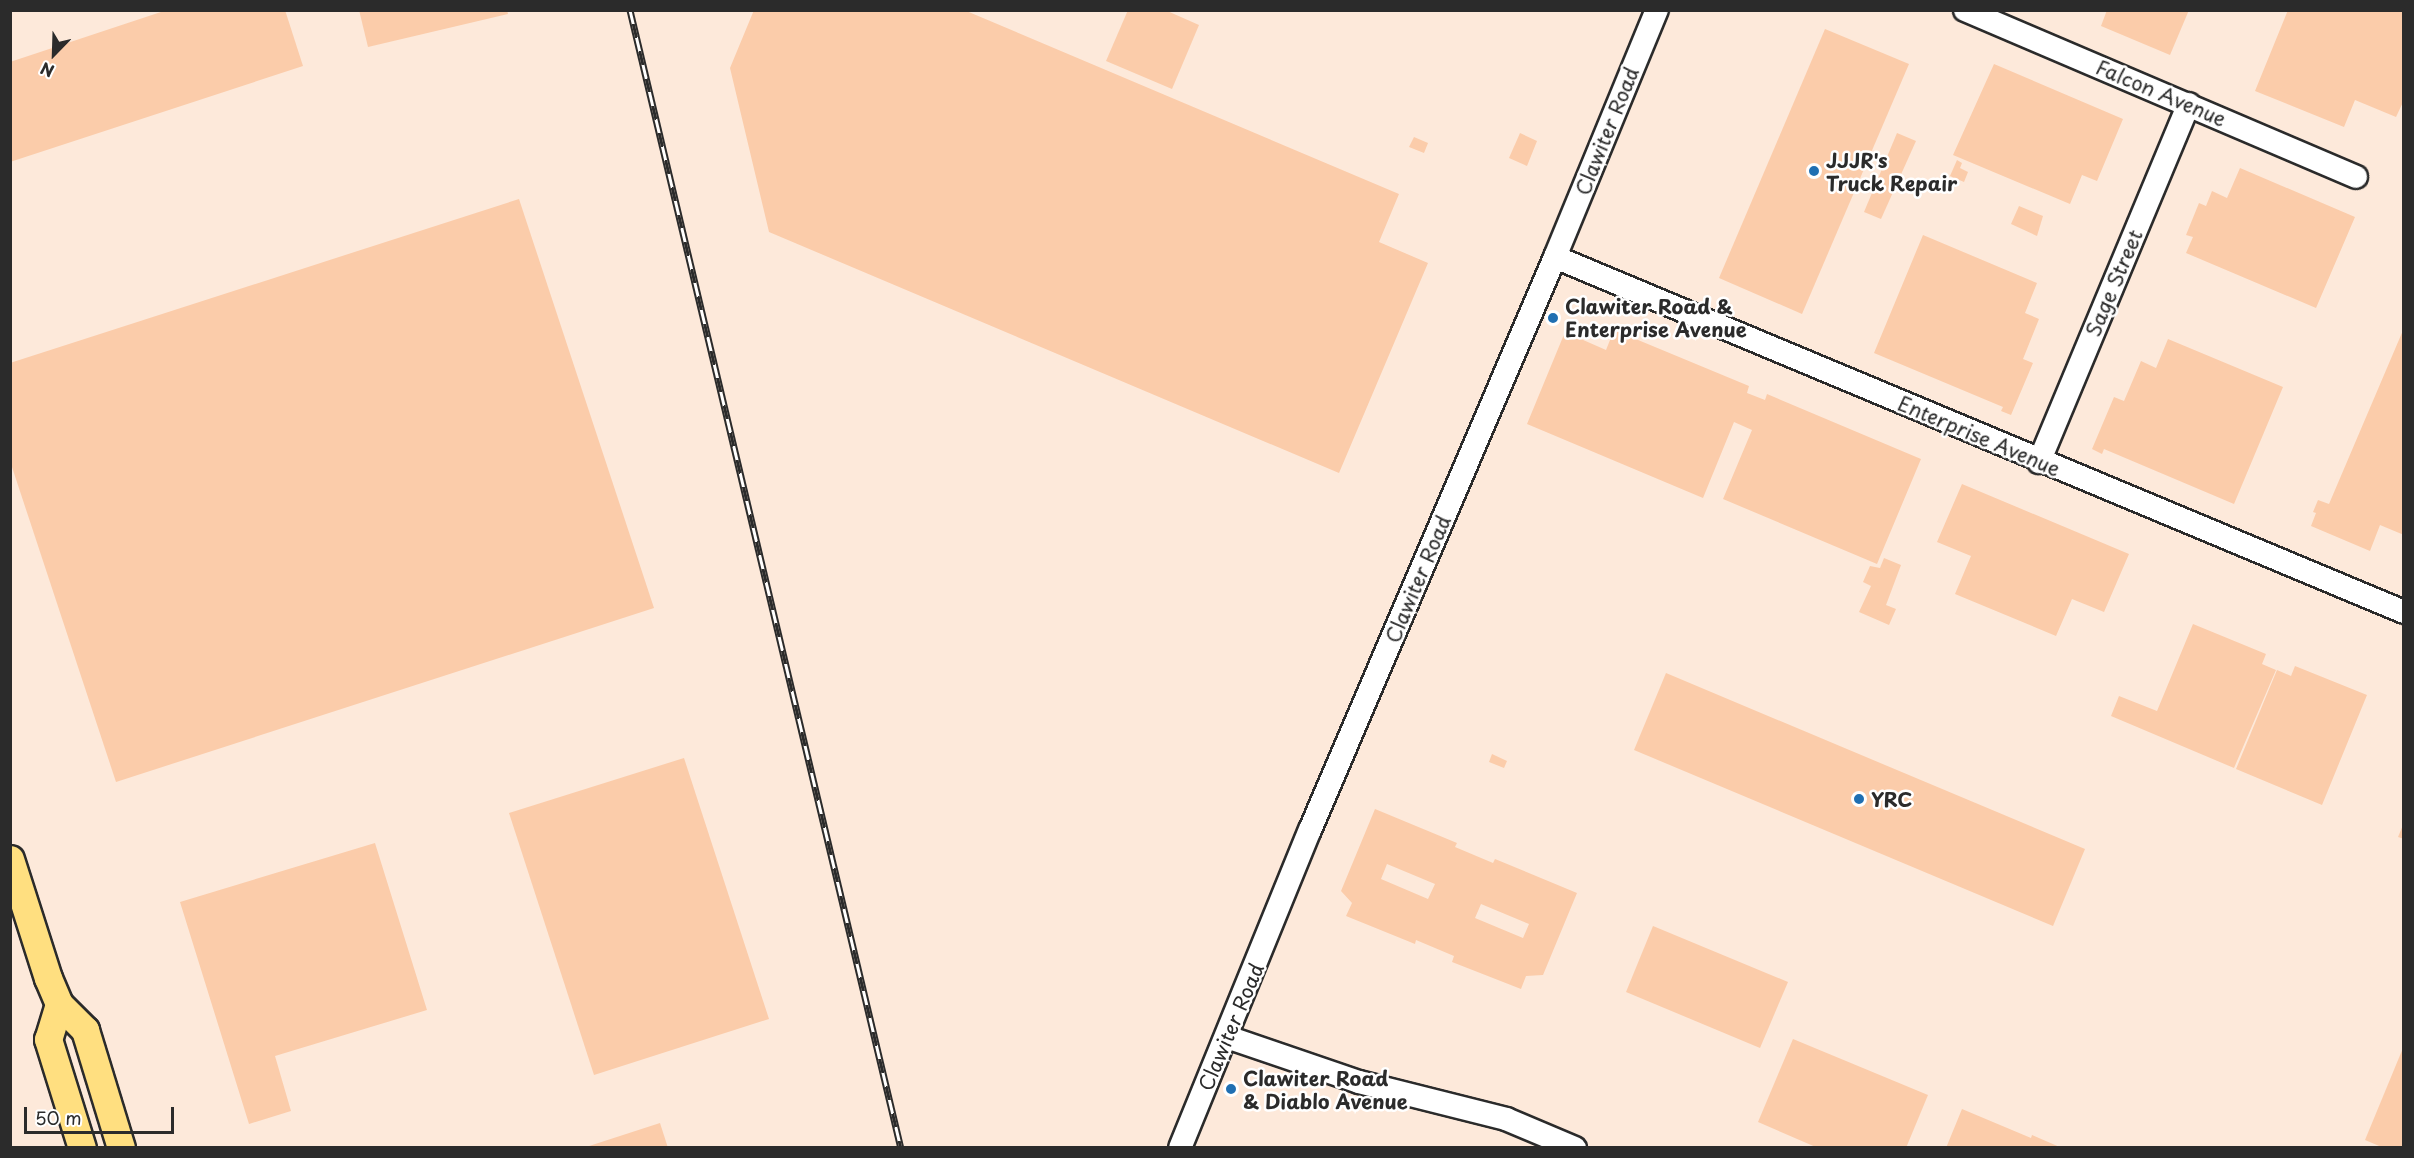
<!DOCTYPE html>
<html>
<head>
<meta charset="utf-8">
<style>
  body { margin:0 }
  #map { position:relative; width:2414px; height:1158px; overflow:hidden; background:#fef5ee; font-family:"Playpen Sans",sans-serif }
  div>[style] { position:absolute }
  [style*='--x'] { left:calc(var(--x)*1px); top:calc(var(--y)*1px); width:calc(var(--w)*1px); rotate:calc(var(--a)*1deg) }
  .built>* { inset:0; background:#fde9da }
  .building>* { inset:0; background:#fbccaa }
  .roads { filter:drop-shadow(2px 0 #2b2b2b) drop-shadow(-2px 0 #2b2b2b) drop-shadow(0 2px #2b2b2b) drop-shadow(0 -2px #2b2b2b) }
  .minor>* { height:22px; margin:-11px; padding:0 11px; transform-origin:11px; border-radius:11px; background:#fff }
  .major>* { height:27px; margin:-13.5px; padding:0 13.5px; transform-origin:13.5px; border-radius:13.5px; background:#ffdf80 }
  .rail>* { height:7px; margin-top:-3.5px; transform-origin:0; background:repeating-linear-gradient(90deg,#fff 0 14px,#2b2b2b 0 28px); box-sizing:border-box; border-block:2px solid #2b2b2b }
  .dots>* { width:16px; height:16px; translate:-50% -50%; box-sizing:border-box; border:3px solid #fff; border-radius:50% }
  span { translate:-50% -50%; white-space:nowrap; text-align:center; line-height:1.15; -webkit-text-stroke:5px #fff; paint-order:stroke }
  .street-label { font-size:20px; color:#2b2b2b }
  .poi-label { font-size:20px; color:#2b2b2b; font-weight:700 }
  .left { translate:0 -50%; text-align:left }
  .frame { position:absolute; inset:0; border:12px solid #2b2b2b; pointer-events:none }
  .north { position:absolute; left:24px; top:24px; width:60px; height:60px; -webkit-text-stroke:4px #fff; paint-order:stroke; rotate:203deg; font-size:16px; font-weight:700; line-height:24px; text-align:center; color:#2b2b2b }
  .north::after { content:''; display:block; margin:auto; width:21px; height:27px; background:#2b2b2b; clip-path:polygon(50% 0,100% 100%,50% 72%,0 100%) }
  .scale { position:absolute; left:24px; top:1107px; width:150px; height:27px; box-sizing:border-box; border:3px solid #2b2b2b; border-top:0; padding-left:8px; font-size:18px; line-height:21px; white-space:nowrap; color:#2b2b2b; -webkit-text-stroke:4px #fff; paint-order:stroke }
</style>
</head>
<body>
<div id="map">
  <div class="built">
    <i style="clip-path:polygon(11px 11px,2403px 11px,2403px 1147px,11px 1147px)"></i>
  </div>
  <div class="building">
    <i style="clip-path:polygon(167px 10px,285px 10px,303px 66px,10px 162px,10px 62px)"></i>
    <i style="clip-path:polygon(359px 10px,507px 10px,508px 14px,368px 47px)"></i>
    <i style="clip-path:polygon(754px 10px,964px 10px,1399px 194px,1379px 242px,1428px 263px,1339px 473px,769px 232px,730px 68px)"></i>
    <i style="clip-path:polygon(1128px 10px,1165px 10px,1199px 25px,1172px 89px,1106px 61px)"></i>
    <i style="clip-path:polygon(2107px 10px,2189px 10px,2170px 55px,2101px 26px)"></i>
    <i style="clip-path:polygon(2288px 10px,2404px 10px,2404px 100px,2396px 117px,2355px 100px,2344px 127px,2255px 91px)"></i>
    <i style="clip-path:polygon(1825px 29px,1909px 64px,1802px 314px,1719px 278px)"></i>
    <i style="clip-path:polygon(1994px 64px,2123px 119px,2097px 181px,2082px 175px,2070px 204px,1953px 155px)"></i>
    <i style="clip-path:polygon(1520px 133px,1537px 141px,1527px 166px,1509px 158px)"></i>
    <i style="clip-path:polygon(1897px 133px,1916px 141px,1881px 219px,1864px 212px)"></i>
    <i style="clip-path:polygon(1414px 137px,1428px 143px,1424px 153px,1409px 147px)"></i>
    <i style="clip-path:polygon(1957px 160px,1962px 163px,1960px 168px,1968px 172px,1964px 182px,1950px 176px)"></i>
    <i style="clip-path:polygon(2240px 168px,2355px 217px,2316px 308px,2186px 253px,2193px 237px,2186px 235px,2199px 203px,2206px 206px,2212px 191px,2227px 198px)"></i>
    <i style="clip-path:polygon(519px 199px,654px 608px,116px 782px,10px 461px,10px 363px)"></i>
    <i style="clip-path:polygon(2019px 206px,2043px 216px,2037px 236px,2011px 224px)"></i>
    <i style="clip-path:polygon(1923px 235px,2037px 283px,2025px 313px,2039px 319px,2023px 359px,2033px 363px,2011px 415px,2001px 411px,2003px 407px,1874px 353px)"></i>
    <i style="clip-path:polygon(2404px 328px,2404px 535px,2380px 525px,2370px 551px,2311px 526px,2316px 513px,2313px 512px,2318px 500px,2329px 504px)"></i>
    <i style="clip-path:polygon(1614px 330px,1749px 386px,1747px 393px,1765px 400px,1767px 394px,1921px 459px,1877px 564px,1723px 499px,1752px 430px,1734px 422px,1703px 498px,1527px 424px,1565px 332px,1606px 350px)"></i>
    <i style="clip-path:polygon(2168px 339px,2283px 387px,2234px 504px,2104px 449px,2102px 454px,2092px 449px,2114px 397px,2124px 401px,2141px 361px,2156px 368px)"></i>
    <i style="clip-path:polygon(1962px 484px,2129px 554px,2104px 612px,2072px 599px,2056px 636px,1955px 594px,1971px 556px,1937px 542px)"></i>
    <i style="clip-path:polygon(1884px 558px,1901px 565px,1886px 605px,1896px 609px,1889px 625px,1859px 612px,1871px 586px,1863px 582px,1870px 566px,1880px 568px)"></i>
    <i style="clip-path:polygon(2193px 624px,2266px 654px,2262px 664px,2276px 670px,2234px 768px,2111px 716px,2119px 696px,2157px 711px)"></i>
    <i style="clip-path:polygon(2295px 666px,2367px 695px,2322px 805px,2236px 769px,2277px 670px,2291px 676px)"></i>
    <i style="clip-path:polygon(1666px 673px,2085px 849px,2053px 926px,1634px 750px)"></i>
    <i style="clip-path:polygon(1492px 754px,1507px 761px,1504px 768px,1489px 762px)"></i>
    <i style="clip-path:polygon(684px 758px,769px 1019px,594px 1075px,509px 813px)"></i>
    <i style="clip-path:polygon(evenodd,1375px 809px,1457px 843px,1455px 847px,1493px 863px,1495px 859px,1577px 893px,1543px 975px,1526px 976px,1521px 989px,1452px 962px,1454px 956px,1416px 940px,1415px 944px,1346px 916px,1352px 903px,1341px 891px,1375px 809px,1387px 864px,1435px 884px,1428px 899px,1381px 879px,1387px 864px,1375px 809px,1481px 904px,1529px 924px,1523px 938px,1475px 918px,1481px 904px)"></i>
    <i style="clip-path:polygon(2403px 825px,2404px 825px,2404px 839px,2398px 837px)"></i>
    <i style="clip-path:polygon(375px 843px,427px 1010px,275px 1056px,291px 1111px,249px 1124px,180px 902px)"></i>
    <i style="clip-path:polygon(1653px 926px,1788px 982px,1760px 1048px,1626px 992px)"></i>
    <i style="clip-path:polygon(1793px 1039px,1928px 1095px,1906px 1148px,1818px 1148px,1758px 1122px)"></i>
    <i style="clip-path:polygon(2403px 1048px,2404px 1148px,2384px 1148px,2365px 1140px)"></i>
    <i style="clip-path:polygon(1962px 1109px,2031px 1138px,2032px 1135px,2062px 1148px,1946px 1148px)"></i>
    <i style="clip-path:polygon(660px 1123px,668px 1148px,586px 1148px,586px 1147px)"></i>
  </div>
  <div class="roads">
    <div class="minor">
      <i style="--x:1965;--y:10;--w:425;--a:23.1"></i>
      <i style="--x:1555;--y:257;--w:920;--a:22.69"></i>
      <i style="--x:2039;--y:462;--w:388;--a:-67.3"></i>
      <i style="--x:1227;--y:1037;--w:139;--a:18.8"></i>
      <i style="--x:1359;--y:1082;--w:152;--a:14.1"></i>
      <i style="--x:1506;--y:1119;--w:75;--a:22.8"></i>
      <i style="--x:1180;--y:1148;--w:344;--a:-67.8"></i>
      <i style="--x:1310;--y:830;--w:623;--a:-66.85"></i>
      <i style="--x:1555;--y:257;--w:267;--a:-67.6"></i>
    </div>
    <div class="major">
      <i style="--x:10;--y:859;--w:125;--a:72.3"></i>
      <i style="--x:48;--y:978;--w:28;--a:67"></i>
      <i style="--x:59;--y:1004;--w:37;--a:45"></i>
      <i style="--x:85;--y:1030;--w:123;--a:73"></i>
      <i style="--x:59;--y:1004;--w:37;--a:107"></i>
      <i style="--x:48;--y:1039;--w:114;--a:72.7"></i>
    </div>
  </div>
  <div class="rail">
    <i style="--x:630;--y:10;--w:1170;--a:76.61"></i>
  </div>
  <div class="dots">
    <i style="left:1814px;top:171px;background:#1f6fb2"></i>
    <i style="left:1553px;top:318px;background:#1f6fb2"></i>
    <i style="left:1859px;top:799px;background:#1f6fb2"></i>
    <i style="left:1231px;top:1089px;background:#1f6fb2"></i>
  </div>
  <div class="street-label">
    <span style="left:2161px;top:93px;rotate:23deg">Falcon Avenue</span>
    <span style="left:1607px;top:131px;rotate:-68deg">Clawiter Road</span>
    <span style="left:2114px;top:283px;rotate:-67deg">Sage Street</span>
    <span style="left:1979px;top:436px;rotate:23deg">Enterprise Avenue</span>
    <span style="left:1418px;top:579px;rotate:-67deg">Clawiter Road</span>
    <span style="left:1231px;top:1027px;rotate:-67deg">Clawiter Road</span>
  </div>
  <div class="poi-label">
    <span class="left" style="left:1826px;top:172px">JJJR's<br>Truck Repair</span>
    <span class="left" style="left:1565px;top:318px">Clawiter Road &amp;<br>Enterprise Avenue</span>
    <span class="left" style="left:1871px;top:799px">YRC</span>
    <span class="left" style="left:1243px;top:1090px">Clawiter Road<br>&amp; Diablo Avenue</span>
  </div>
  <div class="frame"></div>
  <div class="north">N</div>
  <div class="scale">50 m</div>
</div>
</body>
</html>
